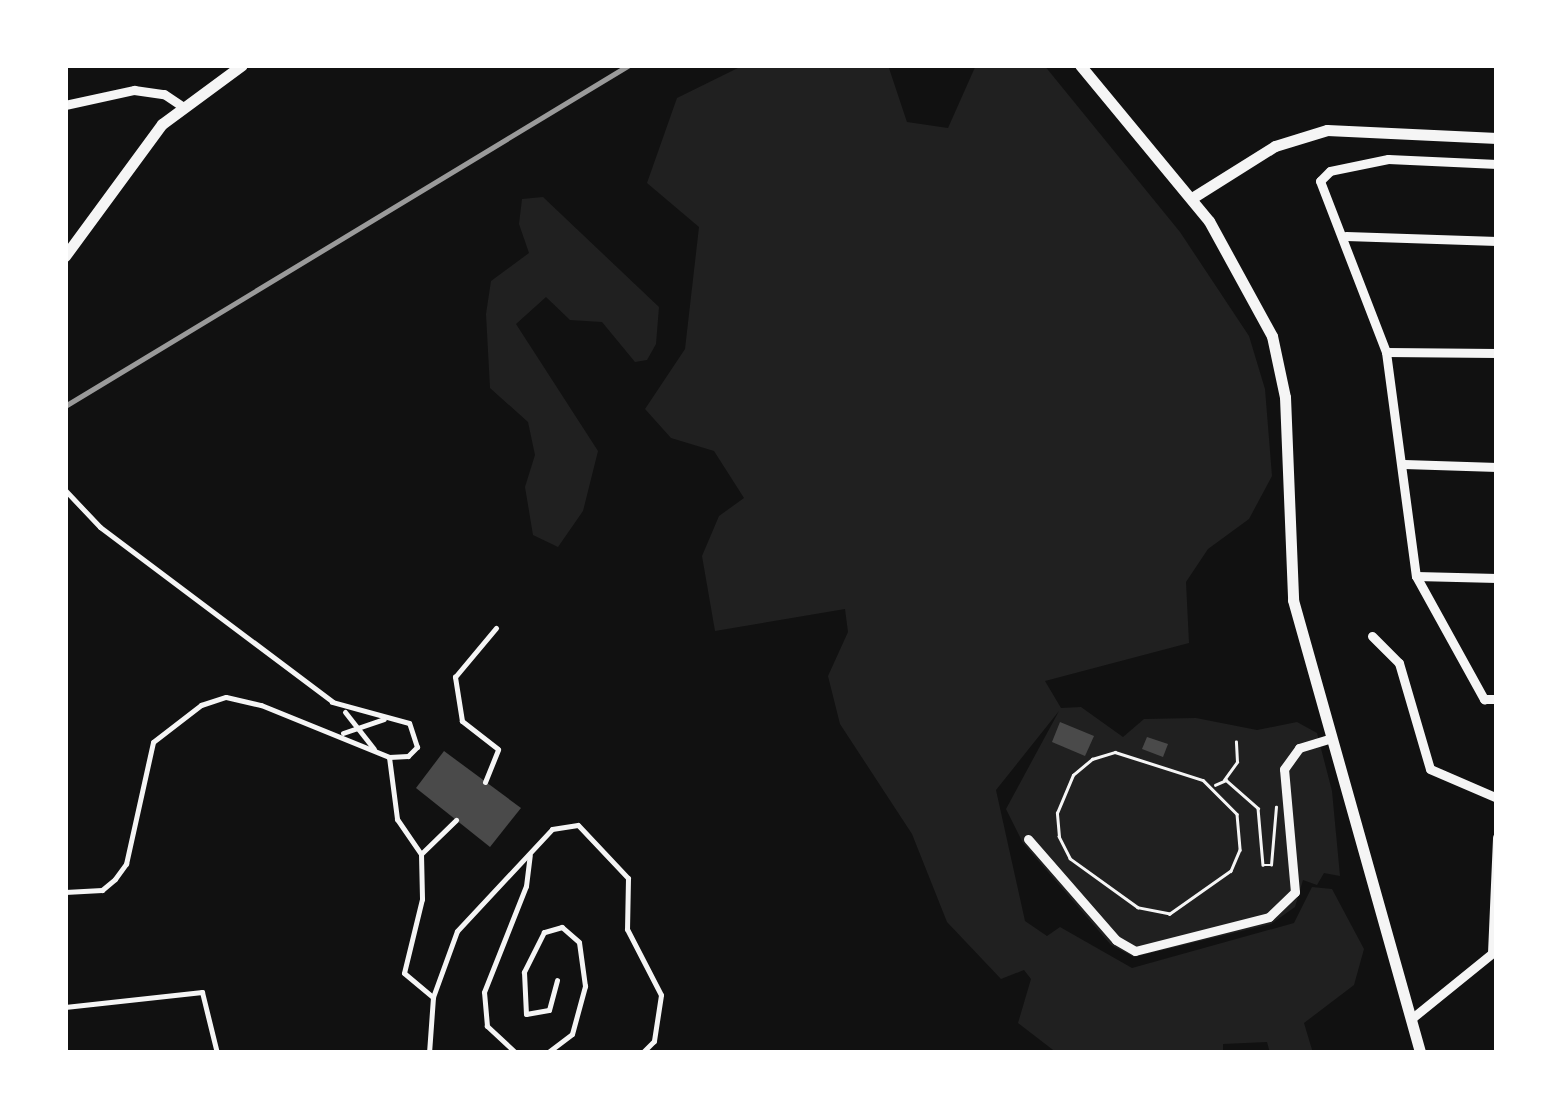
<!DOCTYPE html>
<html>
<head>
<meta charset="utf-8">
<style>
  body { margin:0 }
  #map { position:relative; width:1562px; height:1118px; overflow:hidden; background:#111; font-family:Literata,serif }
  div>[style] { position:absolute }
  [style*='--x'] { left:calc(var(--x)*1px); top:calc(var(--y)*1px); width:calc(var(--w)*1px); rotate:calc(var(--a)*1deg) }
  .green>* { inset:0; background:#202020 }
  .building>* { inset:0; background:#4a4a4a }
  .path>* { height:2.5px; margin:-1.25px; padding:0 1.25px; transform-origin:1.25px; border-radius:1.25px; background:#f5f5f5 }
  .service>* { height:5px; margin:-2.5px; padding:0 2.5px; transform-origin:2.5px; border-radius:2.5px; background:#f5f5f5 }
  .minor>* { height:9px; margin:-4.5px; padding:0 4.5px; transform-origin:4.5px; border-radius:4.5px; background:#f5f5f5 }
  .tertiary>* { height:11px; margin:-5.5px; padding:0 5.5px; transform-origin:5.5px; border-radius:5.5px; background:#f5f5f5 }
  .rail>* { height:5px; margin:-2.5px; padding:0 2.5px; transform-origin:2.5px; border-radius:2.5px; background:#9a9a9a }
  span { translate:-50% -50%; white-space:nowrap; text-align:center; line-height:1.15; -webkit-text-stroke:10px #fff; paint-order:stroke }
  .frame { position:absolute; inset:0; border:68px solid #fff; pointer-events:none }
</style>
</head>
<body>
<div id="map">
  <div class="green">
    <i style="clip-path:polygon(744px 65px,888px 65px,907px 122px,948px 128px,976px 65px,1044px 65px,1180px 232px,1249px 336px,1265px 389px,1272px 476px,1249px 519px,1208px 549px,1186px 582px,1189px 643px,1045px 681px,1061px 708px,1081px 707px,1123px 737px,1144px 719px,1196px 718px,1257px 730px,1297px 722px,1317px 733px,1332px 791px,1340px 876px,1324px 873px,1317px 885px,1303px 880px,1295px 907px,1271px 924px,1134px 957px,1111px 945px,1023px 843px,1006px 809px,1059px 711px,996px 790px,1025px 921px,1047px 936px,1060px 927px,1132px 968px,1294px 923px,1312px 887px,1332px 889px,1364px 949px,1354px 985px,1304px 1023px,1313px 1053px,1270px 1053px,1267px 1042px,1223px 1044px,1223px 1053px,1057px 1053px,1018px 1023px,1031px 979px,1024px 970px,1001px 979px,947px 922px,912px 834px,840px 724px,828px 676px,848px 632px,845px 609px,715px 631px,702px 556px,719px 516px,744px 498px,714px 451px,671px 438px,645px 409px,685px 349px,699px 227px,647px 183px,677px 98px)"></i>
    <i style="clip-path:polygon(543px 197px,659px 307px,656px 344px,647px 360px,635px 362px,602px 322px,570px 320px,546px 297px,516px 324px,598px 451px,583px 511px,558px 547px,533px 535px,525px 487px,535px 455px,528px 422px,490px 388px,486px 314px,491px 281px,529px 253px,519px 224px,522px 199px)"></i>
  </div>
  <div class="building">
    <i style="clip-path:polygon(1060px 722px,1094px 736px,1085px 756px,1052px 742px)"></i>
    <i style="clip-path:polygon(1147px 737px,1168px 744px,1163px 757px,1142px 749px)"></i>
    <i style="clip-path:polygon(444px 751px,521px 808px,490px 847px,416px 788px)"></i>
  </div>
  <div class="path">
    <i style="--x:1115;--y:752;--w:92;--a:17.7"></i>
    <i style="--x:1203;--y:780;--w:48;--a:45"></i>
    <i style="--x:1237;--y:814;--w:36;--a:85"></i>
    <i style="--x:1240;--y:850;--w:23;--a:113"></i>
    <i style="--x:1231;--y:871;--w:75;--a:144.8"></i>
    <i style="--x:1170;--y:914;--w:33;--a:-169"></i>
    <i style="--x:1138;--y:908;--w:84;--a:-144.2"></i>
    <i style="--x:1070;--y:859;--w:25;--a:-117"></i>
    <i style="--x:1059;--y:837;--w:24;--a:-95"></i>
    <i style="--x:1057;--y:813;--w:41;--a:-67.2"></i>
    <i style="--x:1073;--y:775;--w:25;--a:-40"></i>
    <i style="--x:1092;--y:759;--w:24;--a:-17"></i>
    <i style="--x:1224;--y:780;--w:22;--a:-54"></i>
    <i style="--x:1237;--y:762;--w:20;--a:-93"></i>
    <i style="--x:1215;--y:785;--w:12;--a:-24"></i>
    <i style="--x:1226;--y:780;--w:43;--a:41.2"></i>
    <i style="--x:1258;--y:808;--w:57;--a:85"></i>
    <i style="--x:1263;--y:865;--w:8;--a:0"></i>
    <i style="--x:1271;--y:865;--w:58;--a:-85.1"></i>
  </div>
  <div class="service">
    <i style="--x:65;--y:490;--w:51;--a:46.6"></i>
    <i style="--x:100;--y:527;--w:291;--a:36.9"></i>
    <i style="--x:345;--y:712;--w:47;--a:51.9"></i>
    <i style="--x:343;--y:733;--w:43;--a:-18.9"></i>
    <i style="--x:389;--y:757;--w:63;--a:82.6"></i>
    <i style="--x:397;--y:819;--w:42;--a:55.6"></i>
    <i style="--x:421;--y:854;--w:45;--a:88.7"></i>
    <i style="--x:422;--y:899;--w:76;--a:103.7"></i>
    <i style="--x:404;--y:973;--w:38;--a:40"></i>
    <i style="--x:485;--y:782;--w:35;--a:-68"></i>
    <i style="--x:498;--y:749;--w:46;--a:-142.1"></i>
    <i style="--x:462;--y:721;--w:45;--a:-99"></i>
    <i style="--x:455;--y:677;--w:64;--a:-50.1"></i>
    <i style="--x:421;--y:854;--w:49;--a:-44.2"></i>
    <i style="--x:65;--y:892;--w:37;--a:-3"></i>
    <i style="--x:102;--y:890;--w:17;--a:-40"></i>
    <i style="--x:115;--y:879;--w:19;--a:-54"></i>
    <i style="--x:126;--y:864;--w:125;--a:-77.5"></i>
    <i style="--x:153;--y:742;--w:61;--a:-37.6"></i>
    <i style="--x:201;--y:705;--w:26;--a:-18"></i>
    <i style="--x:226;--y:697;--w:36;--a:13"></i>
    <i style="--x:261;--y:705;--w:138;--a:22.1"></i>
    <i style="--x:389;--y:757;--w:19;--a:-3"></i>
    <i style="--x:408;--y:756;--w:13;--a:-45"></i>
    <i style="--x:417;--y:747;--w:25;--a:-108"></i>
    <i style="--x:409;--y:723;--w:80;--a:-164.7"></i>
    <i style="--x:65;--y:1007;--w:138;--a:-6.2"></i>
    <i style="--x:202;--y:992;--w:63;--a:76.2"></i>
    <i style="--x:429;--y:1053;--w:56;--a:-85.9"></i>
    <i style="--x:433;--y:997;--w:70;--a:-70"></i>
    <i style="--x:457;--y:931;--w:139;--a:-47"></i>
    <i style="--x:552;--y:829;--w:26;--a:-9"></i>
    <i style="--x:578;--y:825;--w:73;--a:46.7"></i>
    <i style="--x:628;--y:878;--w:51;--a:91.1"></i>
    <i style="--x:627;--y:929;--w:74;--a:62.7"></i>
    <i style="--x:661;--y:995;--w:47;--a:98.7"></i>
    <i style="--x:654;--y:1041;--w:17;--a:135"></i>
    <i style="--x:516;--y:1053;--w:40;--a:-137"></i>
    <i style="--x:487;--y:1026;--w:34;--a:-95"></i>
    <i style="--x:484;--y:992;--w:114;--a:-68.4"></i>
    <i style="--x:526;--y:886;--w:31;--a:-83"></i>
    <i style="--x:547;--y:1053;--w:31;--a:-37"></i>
    <i style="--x:572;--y:1034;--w:50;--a:-74.8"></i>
    <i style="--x:585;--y:986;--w:44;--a:-97.8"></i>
    <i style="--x:579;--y:942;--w:23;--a:-139"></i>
    <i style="--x:562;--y:927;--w:19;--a:164"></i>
    <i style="--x:544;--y:932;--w:45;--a:116.6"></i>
    <i style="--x:524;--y:972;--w:42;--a:87.3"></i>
    <i style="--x:526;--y:1014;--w:23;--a:-10"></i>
    <i style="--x:549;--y:1010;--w:31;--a:-75"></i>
  </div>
  <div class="minor">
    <i style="--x:65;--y:105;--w:71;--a:-12.3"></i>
    <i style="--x:134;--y:90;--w:30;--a:8"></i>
    <i style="--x:164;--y:94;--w:22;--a:34"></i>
    <i style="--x:1497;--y:164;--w:109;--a:-177.4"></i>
    <i style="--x:1388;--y:159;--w:59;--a:168.3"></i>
    <i style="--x:1330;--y:171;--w:14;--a:135"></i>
    <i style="--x:1320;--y:181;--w:183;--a:68.9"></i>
    <i style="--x:1386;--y:352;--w:226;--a:82.4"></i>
    <i style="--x:1416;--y:576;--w:141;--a:61.1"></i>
    <i style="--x:1484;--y:699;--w:13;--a:0"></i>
    <i style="--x:1346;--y:236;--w:151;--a:1.9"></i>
    <i style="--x:1386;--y:352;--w:111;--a:0.5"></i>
    <i style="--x:1404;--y:464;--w:93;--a:1.8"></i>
    <i style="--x:1416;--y:576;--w:81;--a:1.4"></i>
    <i style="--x:1372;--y:636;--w:38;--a:45"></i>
    <i style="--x:1399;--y:663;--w:110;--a:73.7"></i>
    <i style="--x:1430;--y:769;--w:73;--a:23.4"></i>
    <i style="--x:1028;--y:839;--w:134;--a:48.9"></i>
    <i style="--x:1116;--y:940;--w:22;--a:30"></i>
    <i style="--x:1135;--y:951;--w:138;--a:-14.2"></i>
    <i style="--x:1269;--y:917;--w:36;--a:-44"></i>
    <i style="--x:1295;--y:892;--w:123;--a:-95.1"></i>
    <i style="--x:1284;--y:769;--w:26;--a:-54"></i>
    <i style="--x:1299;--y:748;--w:31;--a:-17"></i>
    <i style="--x:1492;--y:953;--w:116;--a:-87.5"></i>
    <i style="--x:1411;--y:1019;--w:108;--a:-39"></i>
  </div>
  <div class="tertiary">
    <i style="--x:1080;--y:65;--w:202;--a:50.4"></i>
    <i style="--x:1209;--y:221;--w:131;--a:61.3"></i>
    <i style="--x:1272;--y:336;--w:62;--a:78"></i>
    <i style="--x:1285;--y:397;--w:203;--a:87.7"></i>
    <i style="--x:1293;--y:600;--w:470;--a:74.3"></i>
    <i style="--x:1192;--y:198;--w:98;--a:-32.1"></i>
    <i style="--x:1275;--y:146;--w:54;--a:-17.1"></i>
    <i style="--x:1327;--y:130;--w:170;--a:2.7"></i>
    <i style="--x:65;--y:256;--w:164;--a:-53.7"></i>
    <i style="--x:162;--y:124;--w:99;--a:-36.4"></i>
  </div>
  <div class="rail">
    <i style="--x:65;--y:406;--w:659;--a:-31.16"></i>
  </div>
  <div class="frame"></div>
</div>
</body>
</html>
